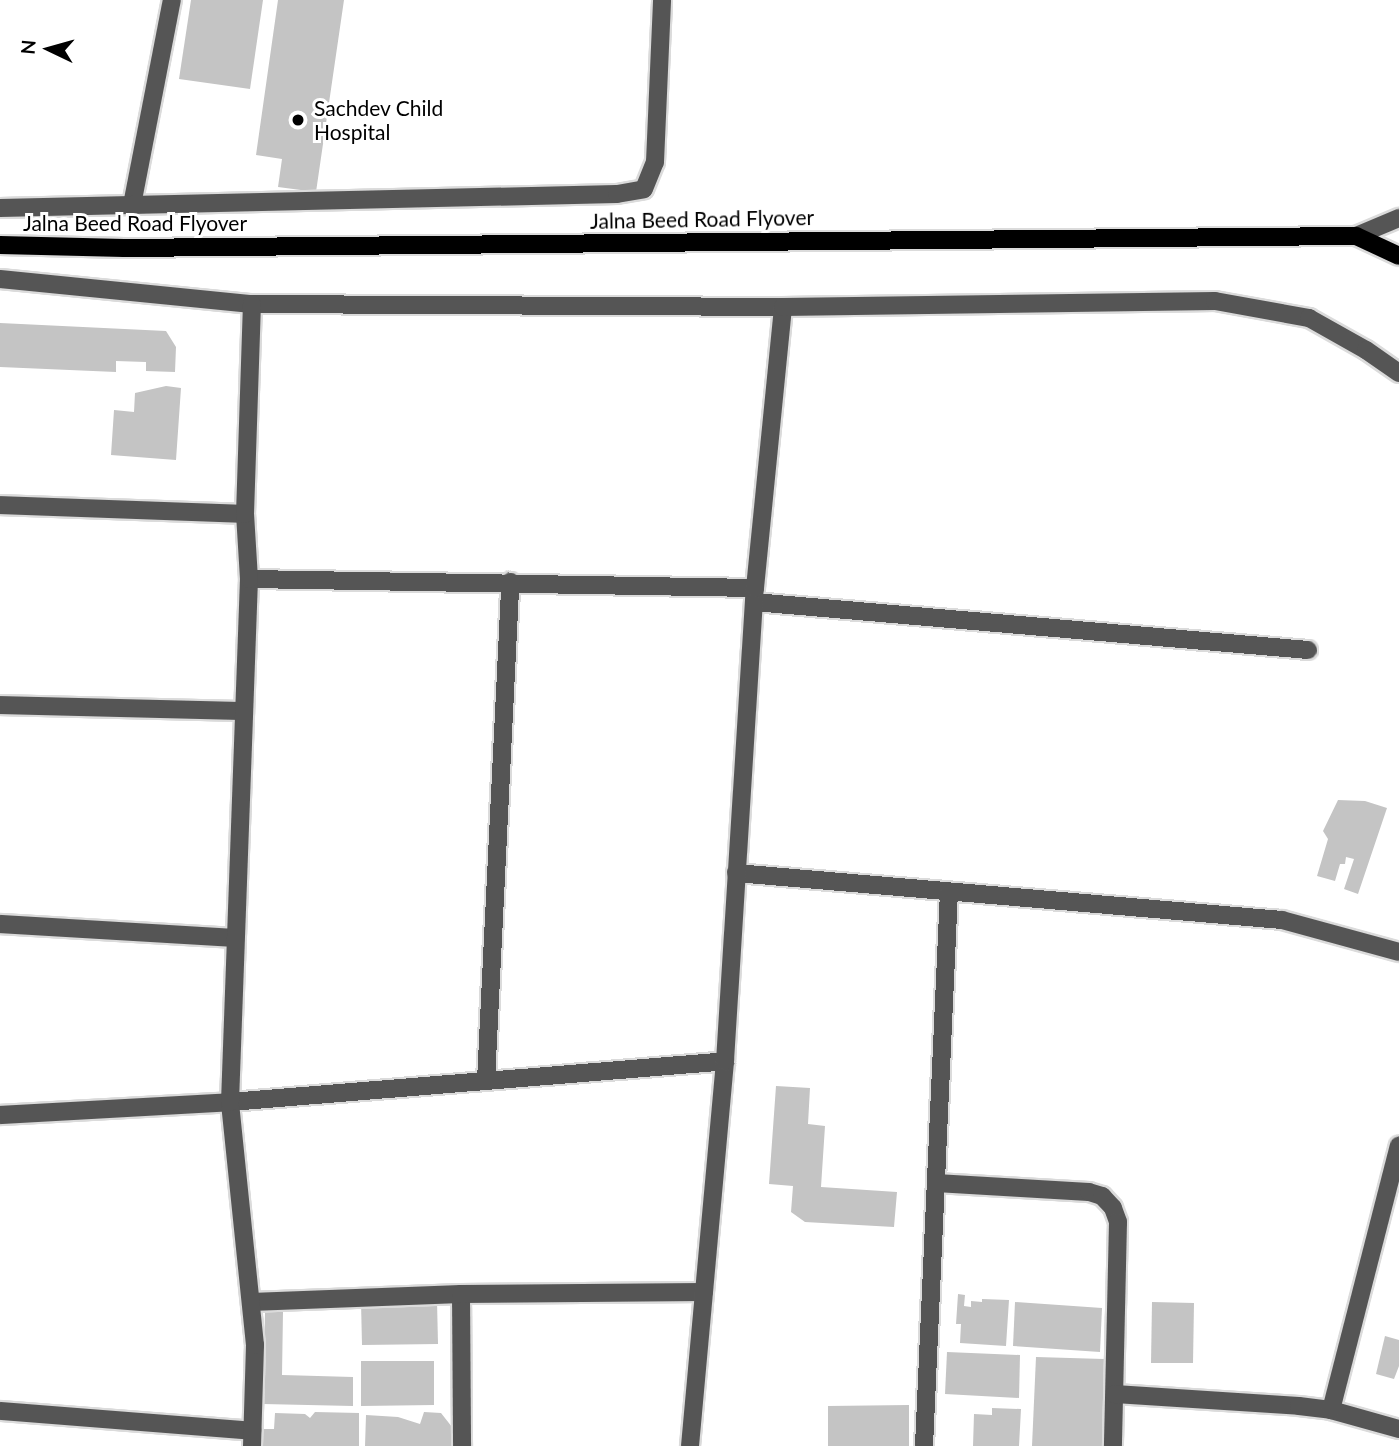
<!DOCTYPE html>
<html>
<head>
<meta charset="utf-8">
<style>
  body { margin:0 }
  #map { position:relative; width:1399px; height:1446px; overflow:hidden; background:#fff; font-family:Lato,sans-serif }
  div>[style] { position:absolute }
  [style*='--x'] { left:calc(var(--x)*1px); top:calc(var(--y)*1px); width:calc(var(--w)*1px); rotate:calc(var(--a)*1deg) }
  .building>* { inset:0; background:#c4c4c4 }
  .roads { filter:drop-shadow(2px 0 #dbdbdb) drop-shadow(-2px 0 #dbdbdb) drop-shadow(0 2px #dbdbdb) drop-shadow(0 -2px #dbdbdb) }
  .minor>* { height:18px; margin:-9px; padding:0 9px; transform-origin:9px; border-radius:9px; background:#555 }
  .major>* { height:18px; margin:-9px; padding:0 9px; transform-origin:9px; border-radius:9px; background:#000 }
  .dots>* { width:19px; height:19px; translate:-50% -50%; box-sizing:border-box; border:4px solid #fff; border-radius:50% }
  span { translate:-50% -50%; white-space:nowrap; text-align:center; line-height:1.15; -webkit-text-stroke:6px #fff; paint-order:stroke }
  .poi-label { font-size:21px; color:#000 }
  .left { translate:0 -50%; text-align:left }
  .street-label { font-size:21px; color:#000 }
  .north { position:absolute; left:14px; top:14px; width:70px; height:70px; -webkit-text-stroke:5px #fff; paint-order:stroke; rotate:275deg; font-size:19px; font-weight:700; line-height:28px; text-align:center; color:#000 }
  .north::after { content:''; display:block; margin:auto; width:24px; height:32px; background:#000; clip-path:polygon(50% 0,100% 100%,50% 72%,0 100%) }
</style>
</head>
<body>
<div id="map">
  <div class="building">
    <i style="clip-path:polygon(191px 0,263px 0,250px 89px,179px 79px)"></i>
    <i style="clip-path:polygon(278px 0,344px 0,316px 192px,278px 187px,282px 159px,256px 155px)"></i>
    <i style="clip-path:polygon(0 323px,166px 331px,176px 347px,175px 372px,146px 371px,146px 362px,116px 361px,116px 372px,0 367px)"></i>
    <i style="clip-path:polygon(166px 386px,181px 388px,176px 460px,111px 455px,114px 410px,134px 412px,135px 393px)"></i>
    <i style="clip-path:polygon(1338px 800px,1365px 801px,1387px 808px,1358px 894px,1344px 889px,1354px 859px,1346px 857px,1345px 864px,1340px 864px,1335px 881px,1317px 876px,1328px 839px,1323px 831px)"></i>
    <i style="clip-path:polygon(776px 1086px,810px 1088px,808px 1124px,825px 1126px,821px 1187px,897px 1192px,894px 1227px,805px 1222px,791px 1212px,793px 1186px,769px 1184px)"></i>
    <i style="clip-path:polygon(958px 1294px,965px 1295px,964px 1306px,971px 1307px,971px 1301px,982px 1302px,982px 1299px,1009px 1300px,1006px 1346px,960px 1343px,961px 1324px,956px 1324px)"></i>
    <i style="clip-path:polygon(437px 1301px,438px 1344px,362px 1345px,361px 1302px)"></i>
    <i style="clip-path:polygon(1015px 1302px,1102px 1308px,1100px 1352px,1013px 1346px)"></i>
    <i style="clip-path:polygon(1152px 1302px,1194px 1303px,1193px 1363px,1151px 1363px)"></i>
    <i style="clip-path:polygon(265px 1312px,283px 1312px,282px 1375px,353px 1377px,353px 1406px,263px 1404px)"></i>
    <i style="clip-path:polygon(1385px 1336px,1399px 1340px,1399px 1366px,1394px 1379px,1376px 1374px)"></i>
    <i style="clip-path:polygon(947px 1352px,1020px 1355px,1019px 1398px,945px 1394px)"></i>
    <i style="clip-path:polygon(1036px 1357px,1104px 1359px,1102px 1446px,1032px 1446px)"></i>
    <i style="clip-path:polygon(361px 1361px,434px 1361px,434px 1405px,361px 1406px)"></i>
    <i style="clip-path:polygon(909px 1405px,909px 1446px,828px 1446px,828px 1406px)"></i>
    <i style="clip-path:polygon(992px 1408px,1021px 1409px,1019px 1446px,973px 1446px,974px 1414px,992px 1415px)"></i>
    <i style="clip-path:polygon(315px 1412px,359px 1413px,359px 1446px,260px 1446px,260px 1429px,274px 1429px,275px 1413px,305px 1414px,310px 1418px)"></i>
    <i style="clip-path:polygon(424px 1412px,441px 1413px,452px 1427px,451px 1446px,365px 1446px,366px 1415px,398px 1417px,420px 1424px)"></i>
  </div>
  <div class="roads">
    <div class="minor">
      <i style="--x:132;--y:205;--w:209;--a:-79"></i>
      <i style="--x:0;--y:208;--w:617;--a:-1.3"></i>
      <i style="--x:617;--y:194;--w:27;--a:-10"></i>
      <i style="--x:644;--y:189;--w:29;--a:-68"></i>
      <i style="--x:655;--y:162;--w:162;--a:-87.5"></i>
      <i style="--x:1356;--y:236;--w:47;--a:-22.7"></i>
      <i style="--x:0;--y:279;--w:253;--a:5.7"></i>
      <i style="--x:252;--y:304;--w:531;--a:0.32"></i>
      <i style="--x:0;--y:505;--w:245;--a:2.1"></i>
      <i style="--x:249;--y:579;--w:506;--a:1.02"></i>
      <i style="--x:754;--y:602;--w:556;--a:4.95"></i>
      <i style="--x:0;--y:705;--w:242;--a:1.4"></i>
      <i style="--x:736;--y:873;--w:548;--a:4.92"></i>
      <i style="--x:1282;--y:920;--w:121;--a:15.3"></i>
      <i style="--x:0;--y:924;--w:235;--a:3.4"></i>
      <i style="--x:486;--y:1081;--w:500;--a:-87.2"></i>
      <i style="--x:0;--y:1115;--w:230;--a:-3.2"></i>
      <i style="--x:230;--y:1102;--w:497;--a:-4.7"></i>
      <i style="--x:936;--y:1183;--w:153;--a:3.4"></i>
      <i style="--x:1089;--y:1192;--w:14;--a:17"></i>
      <i style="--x:1102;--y:1196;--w:16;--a:47"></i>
      <i style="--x:1113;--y:1208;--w:15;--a:70"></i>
      <i style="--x:1118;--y:1222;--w:224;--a:91.3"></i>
      <i style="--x:461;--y:1294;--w:152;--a:89.6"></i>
      <i style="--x:251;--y:1302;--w:210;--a:-2.2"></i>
      <i style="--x:461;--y:1294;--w:243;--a:-0.5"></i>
      <i style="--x:1115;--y:1394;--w:184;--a:3.7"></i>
      <i style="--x:1299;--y:1406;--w:32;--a:7"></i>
      <i style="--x:1331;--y:1410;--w:71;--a:15.6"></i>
      <i style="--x:1331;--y:1410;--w:273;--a:-75.6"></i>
      <i style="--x:0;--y:1411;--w:253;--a:4.5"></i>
      <i style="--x:252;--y:1446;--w:101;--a:-88.3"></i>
      <i style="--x:255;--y:1345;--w:244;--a:-95.9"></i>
      <i style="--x:230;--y:1102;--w:523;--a:-87.92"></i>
      <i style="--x:249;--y:579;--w:65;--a:-93.5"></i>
      <i style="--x:245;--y:514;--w:210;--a:-88.1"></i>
      <i style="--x:690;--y:1446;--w:387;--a:-84.8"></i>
      <i style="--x:725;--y:1061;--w:474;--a:-86.4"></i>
      <i style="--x:755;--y:588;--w:282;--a:-84.3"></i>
      <i style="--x:783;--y:307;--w:432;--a:-0.8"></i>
      <i style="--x:1215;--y:301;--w:96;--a:10.3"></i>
      <i style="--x:1309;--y:318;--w:65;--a:29.3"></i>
      <i style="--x:1366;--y:350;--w:40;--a:34.9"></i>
      <i style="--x:924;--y:1446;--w:555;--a:-87.42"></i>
    </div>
    <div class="major">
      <i style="--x:0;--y:245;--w:124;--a:1.4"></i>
      <i style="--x:124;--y:248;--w:1232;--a:-0.56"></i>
      <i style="--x:1356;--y:236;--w:47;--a:24.9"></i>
    </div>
  </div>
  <div class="dots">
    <i style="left:298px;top:120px;background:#000"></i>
  </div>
  <div class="poi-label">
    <span class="left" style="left:314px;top:120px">Sachdev Child<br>Hospital</span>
  </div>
  <div class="street-label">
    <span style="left:702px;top:219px;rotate:-1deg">Jalna Beed Road Flyover</span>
    <span style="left:135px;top:223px">Jalna Beed Road Flyover</span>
  </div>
  <div class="north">N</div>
</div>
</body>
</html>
